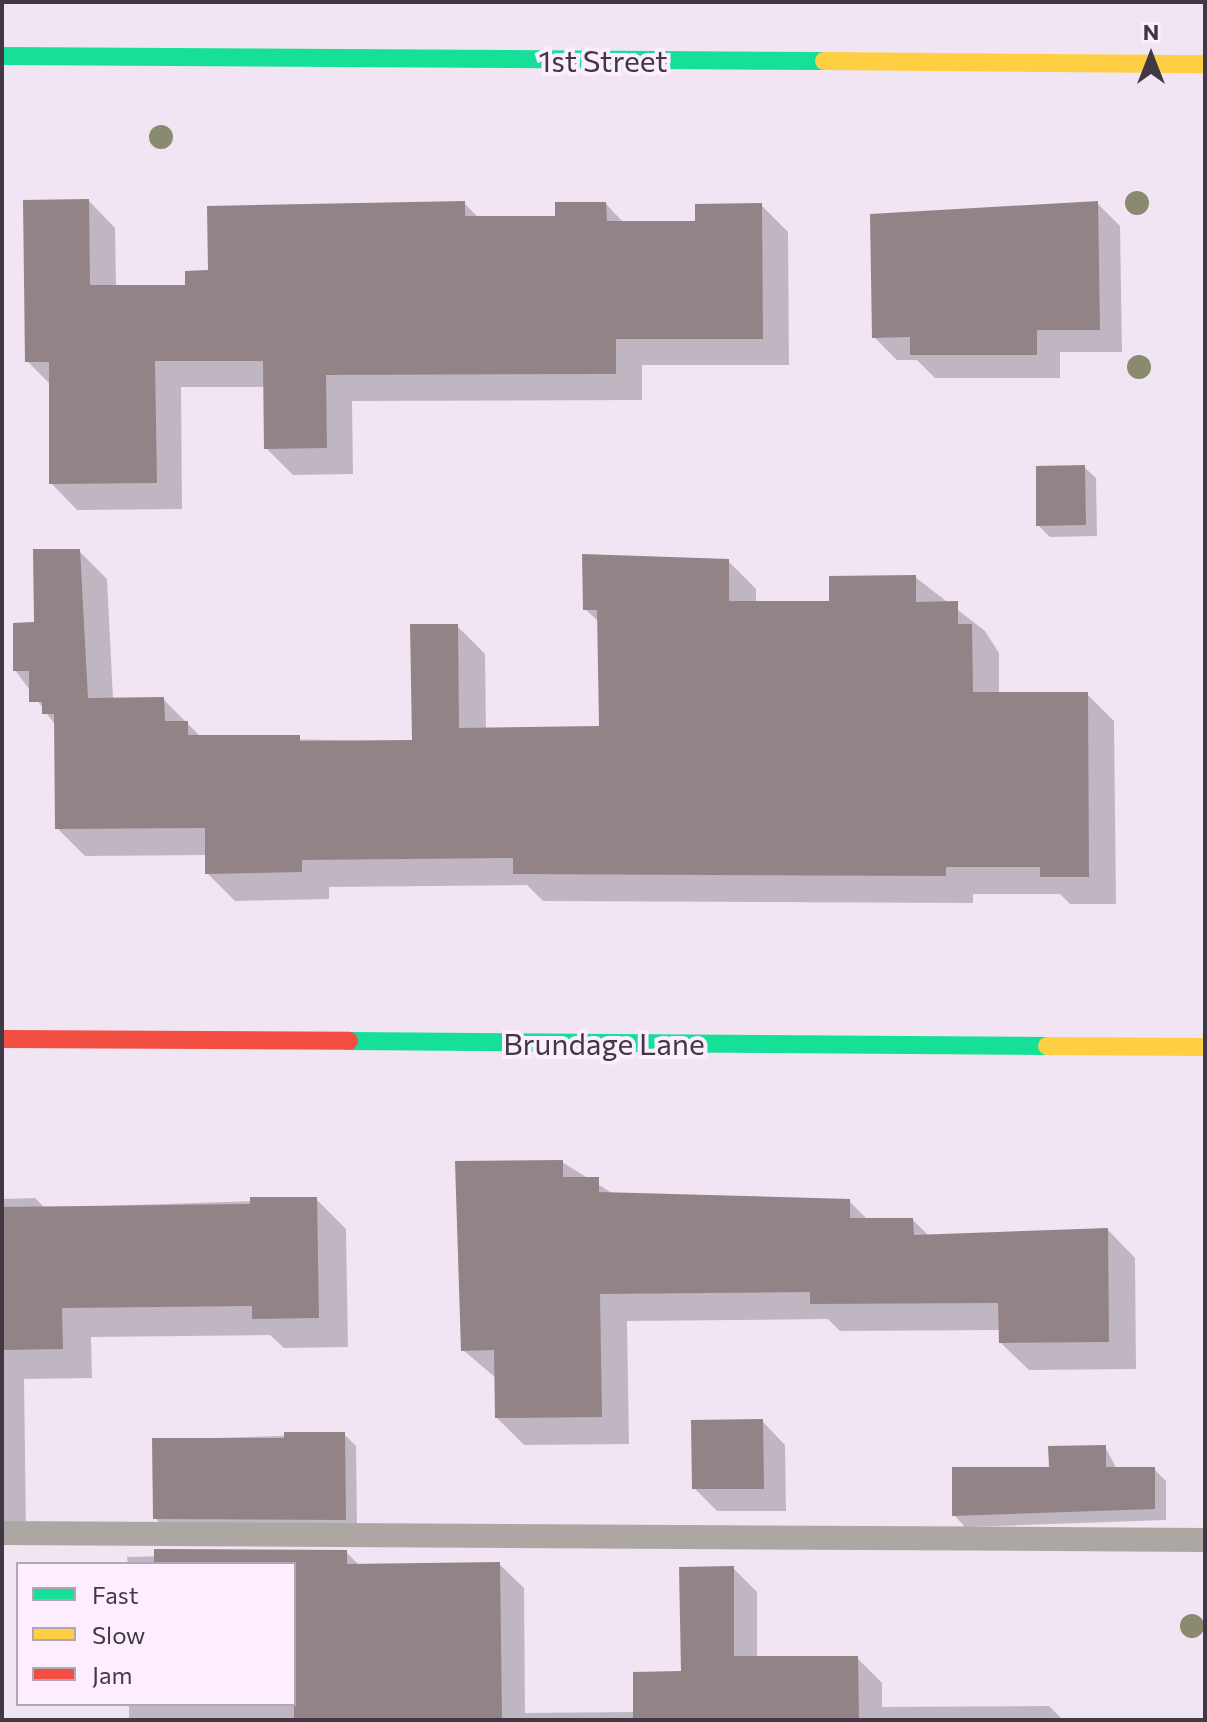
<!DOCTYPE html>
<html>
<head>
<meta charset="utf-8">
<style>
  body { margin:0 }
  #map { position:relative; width:1207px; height:1722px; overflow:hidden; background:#f1e4f3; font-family:Commissioner,sans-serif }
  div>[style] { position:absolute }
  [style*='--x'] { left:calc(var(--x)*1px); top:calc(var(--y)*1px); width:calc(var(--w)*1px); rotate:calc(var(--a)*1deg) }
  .shadow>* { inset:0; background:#0003 }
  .building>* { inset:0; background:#928486 }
  .lane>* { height:24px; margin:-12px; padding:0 12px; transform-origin:12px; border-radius:12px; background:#ada7a3 }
  .fast>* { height:18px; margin:-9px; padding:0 9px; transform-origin:9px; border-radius:9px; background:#16e098 }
  .slow>* { height:18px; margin:-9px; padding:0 9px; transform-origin:9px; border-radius:9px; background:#ffcf43 }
  .jam>* { height:18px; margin:-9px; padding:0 9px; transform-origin:9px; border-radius:9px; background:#f24e42 }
  .trees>* { width:24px; height:24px; margin:-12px; border-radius:50%; background:#8a8a6f }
  span { translate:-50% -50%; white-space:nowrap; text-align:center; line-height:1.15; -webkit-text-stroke:8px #fdeeff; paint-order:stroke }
  .street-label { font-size:30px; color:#423843 }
  .frame { position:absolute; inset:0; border:4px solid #423843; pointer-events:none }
  .legend { position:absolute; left:16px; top:1562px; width:280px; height:144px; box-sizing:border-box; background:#fdeeff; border:2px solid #b2a5b4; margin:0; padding:10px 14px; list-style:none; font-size:24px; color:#423843 }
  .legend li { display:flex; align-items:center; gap:16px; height:40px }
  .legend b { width:40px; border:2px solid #b2a5b4 }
  .north { position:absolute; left:1111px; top:16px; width:80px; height:80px; -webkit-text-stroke:6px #fdeeff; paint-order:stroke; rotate:0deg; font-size:22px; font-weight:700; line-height:32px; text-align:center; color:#423843 }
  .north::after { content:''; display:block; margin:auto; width:28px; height:36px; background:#423843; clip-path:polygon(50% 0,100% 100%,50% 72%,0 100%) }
</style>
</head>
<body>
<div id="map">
  <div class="shadow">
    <i style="clip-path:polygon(89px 201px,115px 228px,116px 287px,187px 287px,210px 272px,464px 203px,479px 218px,557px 218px,606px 204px,624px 223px,697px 223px,761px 205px,788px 232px,789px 365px,642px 365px,642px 400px,352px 401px,353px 474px,293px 475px,266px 448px,266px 387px,181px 387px,182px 509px,77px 510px,51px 483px,51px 385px,27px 361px)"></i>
    <i style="clip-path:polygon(1097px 203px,1120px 226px,1122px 352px,1060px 352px,1060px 378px,935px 378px,917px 360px,897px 360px,874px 337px)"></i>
    <i style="clip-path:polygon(1084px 467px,1096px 478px,1097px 536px,1050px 537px,1038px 525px)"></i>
    <i style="clip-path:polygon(79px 551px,107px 579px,113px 699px,163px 699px,201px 737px,414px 742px,457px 626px,485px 654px,486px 729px,601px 728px,600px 623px,585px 609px,728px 561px,756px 589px,756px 603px,831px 603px,915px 577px,985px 631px,999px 653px,999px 694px,1087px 694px,1114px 721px,1116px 904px,1070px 904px,1060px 894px,973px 894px,973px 903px,543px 901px,527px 885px,329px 887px,329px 899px,235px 901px,207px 873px,207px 855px,85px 856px,57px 828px,56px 726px,15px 670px)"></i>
    <i style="clip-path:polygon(562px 1162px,615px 1195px,849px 1201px,868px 1220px,913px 1220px,929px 1236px,1108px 1230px,1135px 1258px,1136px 1369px,1029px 1370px,1001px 1343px,1001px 1330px,840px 1331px,828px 1319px,627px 1321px,629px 1444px,524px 1445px,497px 1418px,496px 1378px,463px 1350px)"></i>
    <i style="clip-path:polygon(35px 1198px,45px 1208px,316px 1199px,346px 1229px,348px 1347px,284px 1348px,270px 1335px,91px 1337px,92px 1378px,24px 1379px,26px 1527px,2px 1527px,2px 1199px)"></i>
    <i style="clip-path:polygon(762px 1421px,785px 1445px,786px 1511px,717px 1511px,694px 1488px)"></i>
    <i style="clip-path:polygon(344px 1434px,356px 1446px,357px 1531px,167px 1530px,155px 1518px,154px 1440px)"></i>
    <i style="clip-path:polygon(1105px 1447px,1117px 1469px,1154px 1469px,1166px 1481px,1166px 1520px,965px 1527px,954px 1515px)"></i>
    <i style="clip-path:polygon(346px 1552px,359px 1565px,499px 1564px,524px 1588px,525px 1713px,635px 1712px,683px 1673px,733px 1568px,757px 1592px,757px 1658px,857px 1658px,882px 1683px,882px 1707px,1049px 1706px,1063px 1720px,129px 1720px,129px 1704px,294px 1704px,294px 1564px,128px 1564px,127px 1557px)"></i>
  </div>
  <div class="building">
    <i style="clip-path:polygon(89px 199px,90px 285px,185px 285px,185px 271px,208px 270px,207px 206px,465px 201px,465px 216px,555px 216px,555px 202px,606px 202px,607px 221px,695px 221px,695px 204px,762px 203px,763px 339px,616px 339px,616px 374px,326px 375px,327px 448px,264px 449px,263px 361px,155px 361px,157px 483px,49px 484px,49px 362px,25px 362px,23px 200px)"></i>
    <i style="clip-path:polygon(1098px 201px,1100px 330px,1037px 330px,1037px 355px,910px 355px,910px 337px,872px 338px,870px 214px)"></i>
    <i style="clip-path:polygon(1085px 465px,1086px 525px,1036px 526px,1036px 466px)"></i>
    <i style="clip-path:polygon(33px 549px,80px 549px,88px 698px,164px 697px,165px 721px,188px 721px,188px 735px,300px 735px,300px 741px,412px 740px,410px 624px,458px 624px,459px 728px,599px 726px,597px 610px,583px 610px,582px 554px,729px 559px,729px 601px,829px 601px,829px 576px,916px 575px,916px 602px,958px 601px,958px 624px,972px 624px,973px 692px,1088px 692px,1089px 877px,1040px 877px,1040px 867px,946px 867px,946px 876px,513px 874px,513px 858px,302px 860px,302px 872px,205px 874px,205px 828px,55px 829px,54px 714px,42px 714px,42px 702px,29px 702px,29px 671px,13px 671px,13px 623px,34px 622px)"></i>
    <i style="clip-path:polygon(563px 1160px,563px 1177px,599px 1177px,599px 1192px,850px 1199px,850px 1218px,913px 1218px,914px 1235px,1108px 1228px,1109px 1342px,999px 1343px,998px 1303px,810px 1304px,810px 1292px,600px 1294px,602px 1417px,495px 1418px,494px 1350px,461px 1351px,455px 1161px)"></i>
    <i style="clip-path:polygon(250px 1197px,317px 1197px,319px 1318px,252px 1319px,252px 1306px,62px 1308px,63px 1349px,2px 1350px,2px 1207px,250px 1204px)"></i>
    <i style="clip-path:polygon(763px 1419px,764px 1489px,692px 1489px,691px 1420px)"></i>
    <i style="clip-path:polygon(284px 1432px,345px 1432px,346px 1520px,153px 1519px,152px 1438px,284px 1438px)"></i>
    <i style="clip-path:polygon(1106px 1445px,1106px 1467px,1155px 1467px,1155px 1509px,952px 1516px,952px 1467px,1049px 1467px,1048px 1446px)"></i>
    <i style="clip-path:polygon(154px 1549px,347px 1550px,347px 1564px,500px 1562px,502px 1720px,294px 1720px,294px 1564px,154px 1564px)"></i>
    <i style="clip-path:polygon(734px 1566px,734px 1656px,858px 1656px,859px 1720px,633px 1720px,633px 1672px,681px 1671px,679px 1567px)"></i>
  </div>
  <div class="lane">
    <i style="--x:2;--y:1533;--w:1203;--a:0.33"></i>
  </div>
  <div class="fast">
    <i style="--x:2;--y:56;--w:822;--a:0.35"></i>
    <i style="--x:349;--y:1041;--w:698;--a:0.41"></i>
  </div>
  <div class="slow">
    <i style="--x:824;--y:61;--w:381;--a:0.5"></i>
    <i style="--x:1047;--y:1046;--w:158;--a:0.4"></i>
  </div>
  <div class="jam">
    <i style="--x:2;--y:1039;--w:347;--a:0.3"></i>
  </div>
  <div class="trees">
    <i style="left:161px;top:137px"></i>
    <i style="left:1137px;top:203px"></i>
    <i style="left:1139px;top:367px"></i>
    <i style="left:1192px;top:1626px"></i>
  </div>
  <div class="street-label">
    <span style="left:603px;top:60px">1st Street</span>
    <span style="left:604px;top:1043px">Brundage Lane</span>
  </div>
  <div class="frame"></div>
  <ul class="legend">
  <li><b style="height:10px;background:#16e098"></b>Fast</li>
  <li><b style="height:10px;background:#ffcf43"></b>Slow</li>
  <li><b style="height:10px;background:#f24e42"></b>Jam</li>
  </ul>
  <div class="north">N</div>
</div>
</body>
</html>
